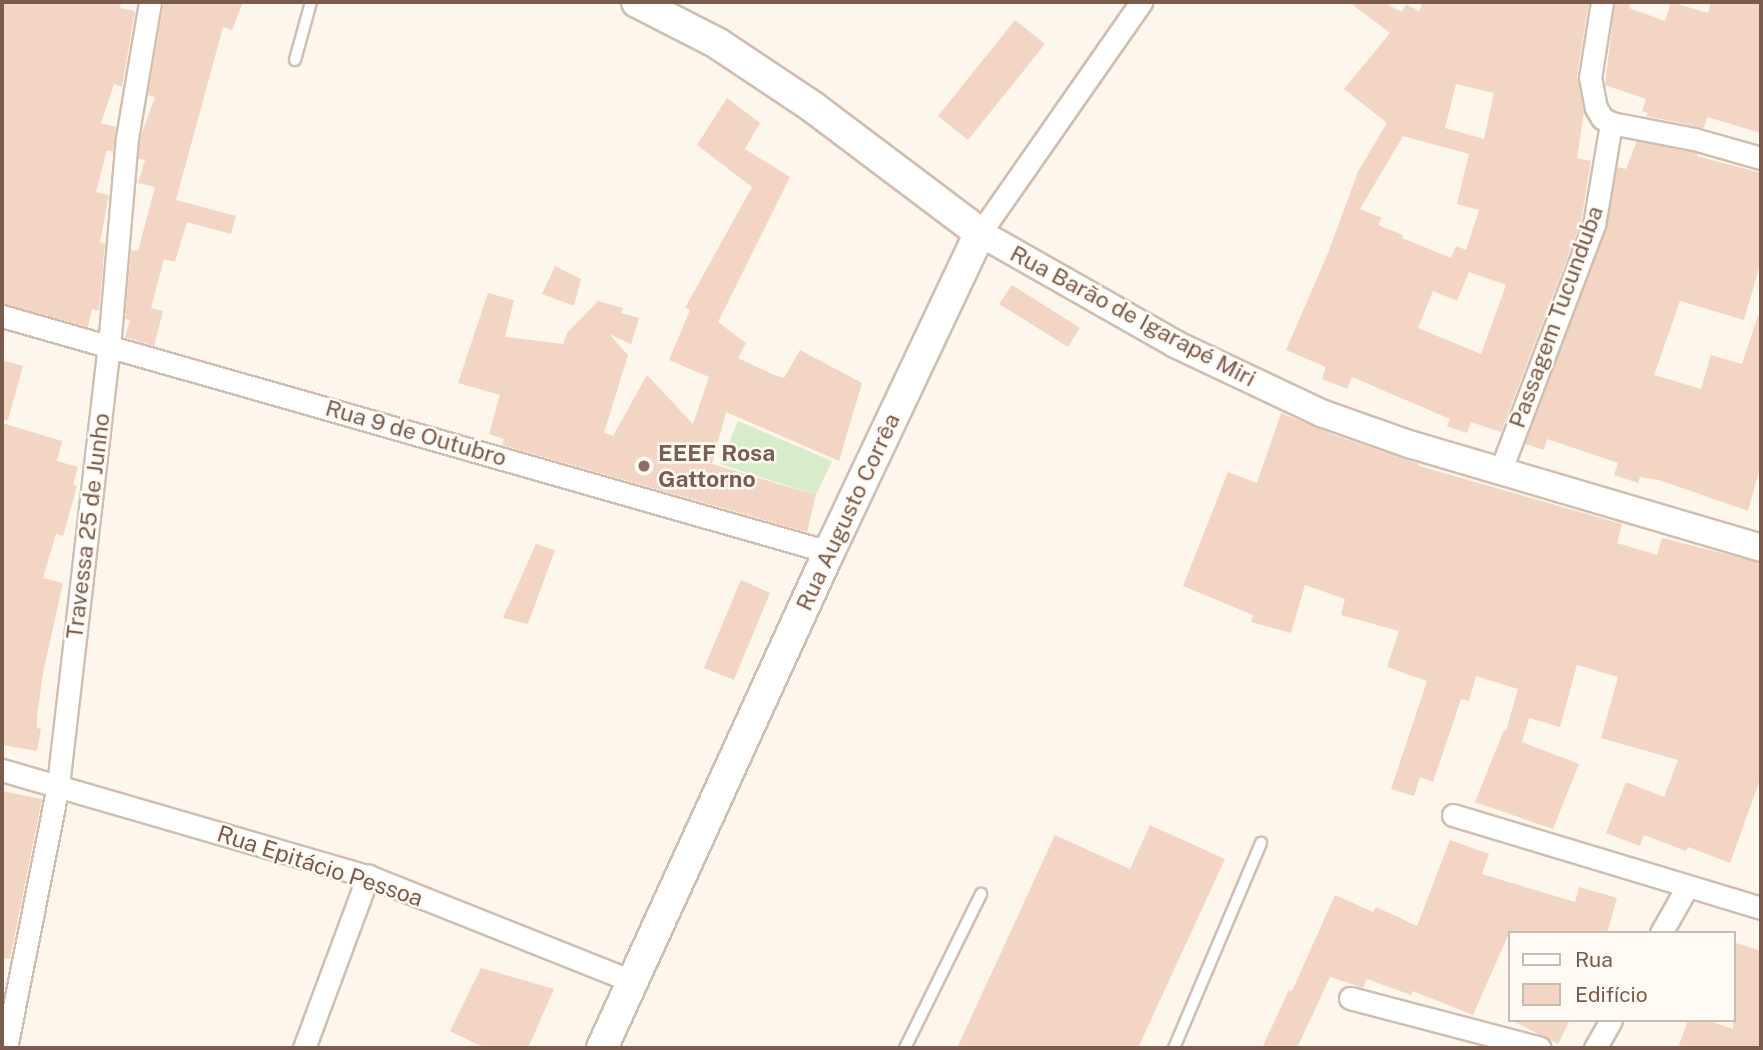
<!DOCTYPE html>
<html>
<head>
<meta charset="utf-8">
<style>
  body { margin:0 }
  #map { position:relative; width:1763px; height:1050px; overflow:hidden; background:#fdf6ec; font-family:"Public Sans",sans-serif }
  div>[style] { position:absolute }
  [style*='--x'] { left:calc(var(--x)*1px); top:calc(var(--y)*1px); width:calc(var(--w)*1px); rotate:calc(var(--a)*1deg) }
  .green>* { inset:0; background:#d8ecc9 }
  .building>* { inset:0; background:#f3d5c3 }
  .roads { filter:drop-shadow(2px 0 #d1beb0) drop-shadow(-2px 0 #d1beb0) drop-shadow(0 2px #d1beb0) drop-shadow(0 -2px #d1beb0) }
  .service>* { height:10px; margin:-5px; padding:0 5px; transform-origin:5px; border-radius:5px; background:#fff }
  .minor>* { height:21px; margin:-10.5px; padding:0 10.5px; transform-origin:10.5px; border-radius:10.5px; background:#fff }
  .tertiary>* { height:26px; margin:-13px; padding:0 13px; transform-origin:13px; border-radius:13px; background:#fff }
  .secondary>* { height:30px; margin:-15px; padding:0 15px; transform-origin:15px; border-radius:15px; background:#fff }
  .dots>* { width:19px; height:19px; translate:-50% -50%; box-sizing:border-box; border:4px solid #fffaf3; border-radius:50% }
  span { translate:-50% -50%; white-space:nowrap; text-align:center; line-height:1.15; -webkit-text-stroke:5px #fffaf3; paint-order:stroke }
  .street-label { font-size:23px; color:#7a5c4d }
  .education-label { font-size:23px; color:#785e54; font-weight:700 }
  .left { translate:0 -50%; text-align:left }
  .frame { position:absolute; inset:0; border:4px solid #7a5c4d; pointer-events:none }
  .legend { position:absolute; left:1508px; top:931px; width:228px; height:91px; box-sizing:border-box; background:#fffaf3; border:2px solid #cabbb1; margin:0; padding:9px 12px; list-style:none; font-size:21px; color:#7a5c4d }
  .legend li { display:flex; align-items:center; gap:14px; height:35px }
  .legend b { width:35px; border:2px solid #cabbb1 }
</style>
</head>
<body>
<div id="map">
  <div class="green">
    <i style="clip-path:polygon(738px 421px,832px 461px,816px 495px,720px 464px)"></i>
  </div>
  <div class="building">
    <i style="clip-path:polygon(2px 2px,121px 2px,120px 8px,135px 11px,122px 87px,114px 84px,101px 123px,116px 127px,113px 152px,107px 150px,96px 192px,109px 195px,100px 242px,105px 243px,99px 311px,92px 309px,88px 327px,2px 303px)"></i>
    <i style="clip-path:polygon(164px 2px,243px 2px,232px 30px,223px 27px,176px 200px,236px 216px,231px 234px,187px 222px,175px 262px,164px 259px,151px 308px,163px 311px,154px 346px,125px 337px,130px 320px,125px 319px,131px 250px,138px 251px,155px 187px,138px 183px,145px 160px,138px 158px,141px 135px,155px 97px,148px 95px)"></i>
    <i style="clip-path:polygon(evenodd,1349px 2px,1383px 2px,1402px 12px,1406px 4px,1419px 11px,1423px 2px,1589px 2px,1577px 76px,1584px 112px,1577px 158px,1591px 161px,1581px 222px,1501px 432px,1471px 422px,1467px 433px,1447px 426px,1450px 419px,1352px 377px,1347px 389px,1322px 379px,1326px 367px,1286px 350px,1328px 253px,1358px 172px,1387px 123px,1344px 89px,1390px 33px,1349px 2px,1456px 84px,1494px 93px,1484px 139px,1445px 128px,1456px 84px,1349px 2px,1403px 136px,1469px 154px,1457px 204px,1479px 210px,1466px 250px,1456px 246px,1451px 258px,1402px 238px,1403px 235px,1378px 225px,1382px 218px,1360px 209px,1403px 136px,1349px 2px,1469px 272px,1506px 285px,1481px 354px,1418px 328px,1433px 291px,1457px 301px,1469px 272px)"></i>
    <i style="clip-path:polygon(1615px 2px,1630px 2px,1629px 8px,1665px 21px,1671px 2px,1708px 13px,1711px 2px,1761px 2px,1761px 133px,1707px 117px,1704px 128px,1646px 116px,1648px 113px,1642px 111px,1646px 99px,1605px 85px)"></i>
    <i style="clip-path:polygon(1015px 20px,1045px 44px,968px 140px,938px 116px)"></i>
    <i style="clip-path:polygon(727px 98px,760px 123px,745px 149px,790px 177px,718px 322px,746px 343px,738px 358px,774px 375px,784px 378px,800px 350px,862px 383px,839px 461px,726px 412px,712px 464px,816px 495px,807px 532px,502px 445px,504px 439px,489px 434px,500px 395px,458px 383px,488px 293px,514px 300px,505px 337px,563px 344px,567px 333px,598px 301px,623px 308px,621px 313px,639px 318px,631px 344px,609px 334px,628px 355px,604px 433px,613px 436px,647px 375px,693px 424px,709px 377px,669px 360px,690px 310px,685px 308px,752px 187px,697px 145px)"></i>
    <i style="clip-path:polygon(1637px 141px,1691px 152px,1698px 154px,1697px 156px,1761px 173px,1761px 261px,1744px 320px,1680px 301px,1654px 375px,1701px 389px,1711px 355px,1742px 364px,1758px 316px,1761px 317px,1761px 464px,1748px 511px,1659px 480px,1640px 477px,1638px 483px,1614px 475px,1618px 463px,1547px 439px,1544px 450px,1525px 444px,1606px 230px,1617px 167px,1626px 169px)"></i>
    <i style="clip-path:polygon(555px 266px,581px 279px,574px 306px,542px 294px)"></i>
    <i style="clip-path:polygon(1012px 285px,1080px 328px,1068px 347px,999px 304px)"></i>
    <i style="clip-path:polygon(2px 360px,23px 366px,8px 420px,2px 419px)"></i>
    <i style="clip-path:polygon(1281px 413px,1337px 436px,1419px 464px,1419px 466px,1622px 524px,1617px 543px,1657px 555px,1662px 538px,1761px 563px,1761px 777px,1730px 863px,1688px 847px,1686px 851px,1644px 835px,1640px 846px,1606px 833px,1626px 782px,1664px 797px,1678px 760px,1601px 738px,1618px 677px,1577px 665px,1560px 727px,1529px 718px,1522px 742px,1579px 764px,1553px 829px,1475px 802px,1504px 730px,1506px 731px,1518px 689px,1476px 676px,1469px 701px,1461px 699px,1433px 782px,1420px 777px,1414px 796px,1391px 789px,1427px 681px,1387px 667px,1399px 631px,1341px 615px,1345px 599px,1305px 585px,1291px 633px,1251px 622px,1253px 615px,1183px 586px,1228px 472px,1257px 483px)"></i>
    <i style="clip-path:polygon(2px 423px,62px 441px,57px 461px,78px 467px,73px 485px,77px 486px,63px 536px,56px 534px,43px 578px,63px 583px,43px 673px,37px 716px,37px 728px,41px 729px,37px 751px,2px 745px)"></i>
    <i style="clip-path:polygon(536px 544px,555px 550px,528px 624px,503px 618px)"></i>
    <i style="clip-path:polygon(741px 580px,770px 593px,734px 680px,704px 668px)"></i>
    <i style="clip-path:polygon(2px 791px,42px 799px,10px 959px,2px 958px)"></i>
    <i style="clip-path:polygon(1150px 825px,1225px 859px,1138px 1048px,957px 1048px,1055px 835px,1130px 869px)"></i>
    <i style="clip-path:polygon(1450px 840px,1489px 854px,1482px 874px,1575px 902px,1579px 887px,1617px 898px,1607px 933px,1509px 933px,1473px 1015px,1413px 991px,1411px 995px,1367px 979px,1363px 988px,1330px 977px,1297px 1048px,1262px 1048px,1289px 990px,1292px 991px,1335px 895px,1373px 912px,1376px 907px,1417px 926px)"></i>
    <i style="clip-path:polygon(1733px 942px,1761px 951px,1761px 1048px,1678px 1048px,1688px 1020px,1707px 1020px,1733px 1029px)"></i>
    <i style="clip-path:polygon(481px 968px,554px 989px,528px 1048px,485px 1048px,450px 1031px)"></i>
    <i style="clip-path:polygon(1511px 1020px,1570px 1020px,1558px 1044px)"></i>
  </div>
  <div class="roads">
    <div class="service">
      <i style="--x:295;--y:60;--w:60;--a:-74.6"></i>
      <i style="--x:905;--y:1048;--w:172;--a:-63.7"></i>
      <i style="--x:1174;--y:1048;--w:223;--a:-67"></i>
    </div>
    <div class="minor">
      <i style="--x:1611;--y:123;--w:85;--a:10.9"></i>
      <i style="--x:1694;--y:139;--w:70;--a:15.8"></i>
      <i style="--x:980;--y:233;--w:282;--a:-55.1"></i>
      <i style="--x:2;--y:316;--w:860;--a:15.93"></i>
      <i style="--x:1500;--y:472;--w:264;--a:-69.2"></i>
      <i style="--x:1594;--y:225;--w:103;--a:-80.5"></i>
      <i style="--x:1611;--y:123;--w:10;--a:-151"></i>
      <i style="--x:1602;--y:118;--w:12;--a:-121"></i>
      <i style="--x:1596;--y:108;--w:31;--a:-101"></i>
      <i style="--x:1590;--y:78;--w:77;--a:-81"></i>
      <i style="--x:2;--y:770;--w:381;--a:16.2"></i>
      <i style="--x:368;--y:876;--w:284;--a:21.7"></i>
      <i style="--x:1453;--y:815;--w:322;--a:16.8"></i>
      <i style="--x:1661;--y:933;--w:53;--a:-60.5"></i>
      <i style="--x:1350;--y:998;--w:196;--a:14.7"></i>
      <i style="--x:6;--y:1048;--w:268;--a:-78.8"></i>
      <i style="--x:58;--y:785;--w:441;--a:-83.4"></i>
      <i style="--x:109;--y:347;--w:210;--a:-85.1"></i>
      <i style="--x:127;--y:138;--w:138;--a:-80.4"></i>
      <i style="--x:304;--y:1048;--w:184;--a:-69.6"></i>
      <i style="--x:1595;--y:1048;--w:32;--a:-60"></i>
    </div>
    <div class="tertiary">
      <i style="--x:980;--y:233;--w:224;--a:29.6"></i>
      <i style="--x:1175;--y:344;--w:161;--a:25.3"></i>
      <i style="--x:1321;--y:413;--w:96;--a:19.4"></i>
      <i style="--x:1412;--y:445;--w:364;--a:16.4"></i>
    </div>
    <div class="secondary">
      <i style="--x:602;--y:1048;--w:545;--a:-65.41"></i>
      <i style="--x:829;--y:552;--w:353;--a:-64.7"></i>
      <i style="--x:980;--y:233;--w:209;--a:-143"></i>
      <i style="--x:813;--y:107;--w:115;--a:-146.3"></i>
      <i style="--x:717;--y:43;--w:90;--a:-152.9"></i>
    </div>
  </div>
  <div class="dots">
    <i style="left:644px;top:466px;background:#8d6e63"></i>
  </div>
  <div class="street-label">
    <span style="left:1133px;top:316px;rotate:28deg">Rua Barão de Igarapé Miri</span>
    <span style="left:1556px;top:317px;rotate:-70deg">Passagem Tucunduba</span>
    <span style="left:416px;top:433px;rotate:16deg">Rua 9 de Outubro</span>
    <span style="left:848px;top:512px;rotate:-65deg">Rua Augusto Corrêa</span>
    <span style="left:88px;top:526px;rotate:-83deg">Travessa 25 de Junho</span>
    <span style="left:320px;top:866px;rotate:18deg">Rua Epitácio Pessoa</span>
  </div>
  <div class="education-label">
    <span class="left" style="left:658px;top:466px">EEEF Rosa<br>Gattorno</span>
  </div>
  <div class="frame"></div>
  <ul class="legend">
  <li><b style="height:9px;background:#fff"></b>Rua</li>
  <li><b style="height:19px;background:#f3d5c3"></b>Edifício</li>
  </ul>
</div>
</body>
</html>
